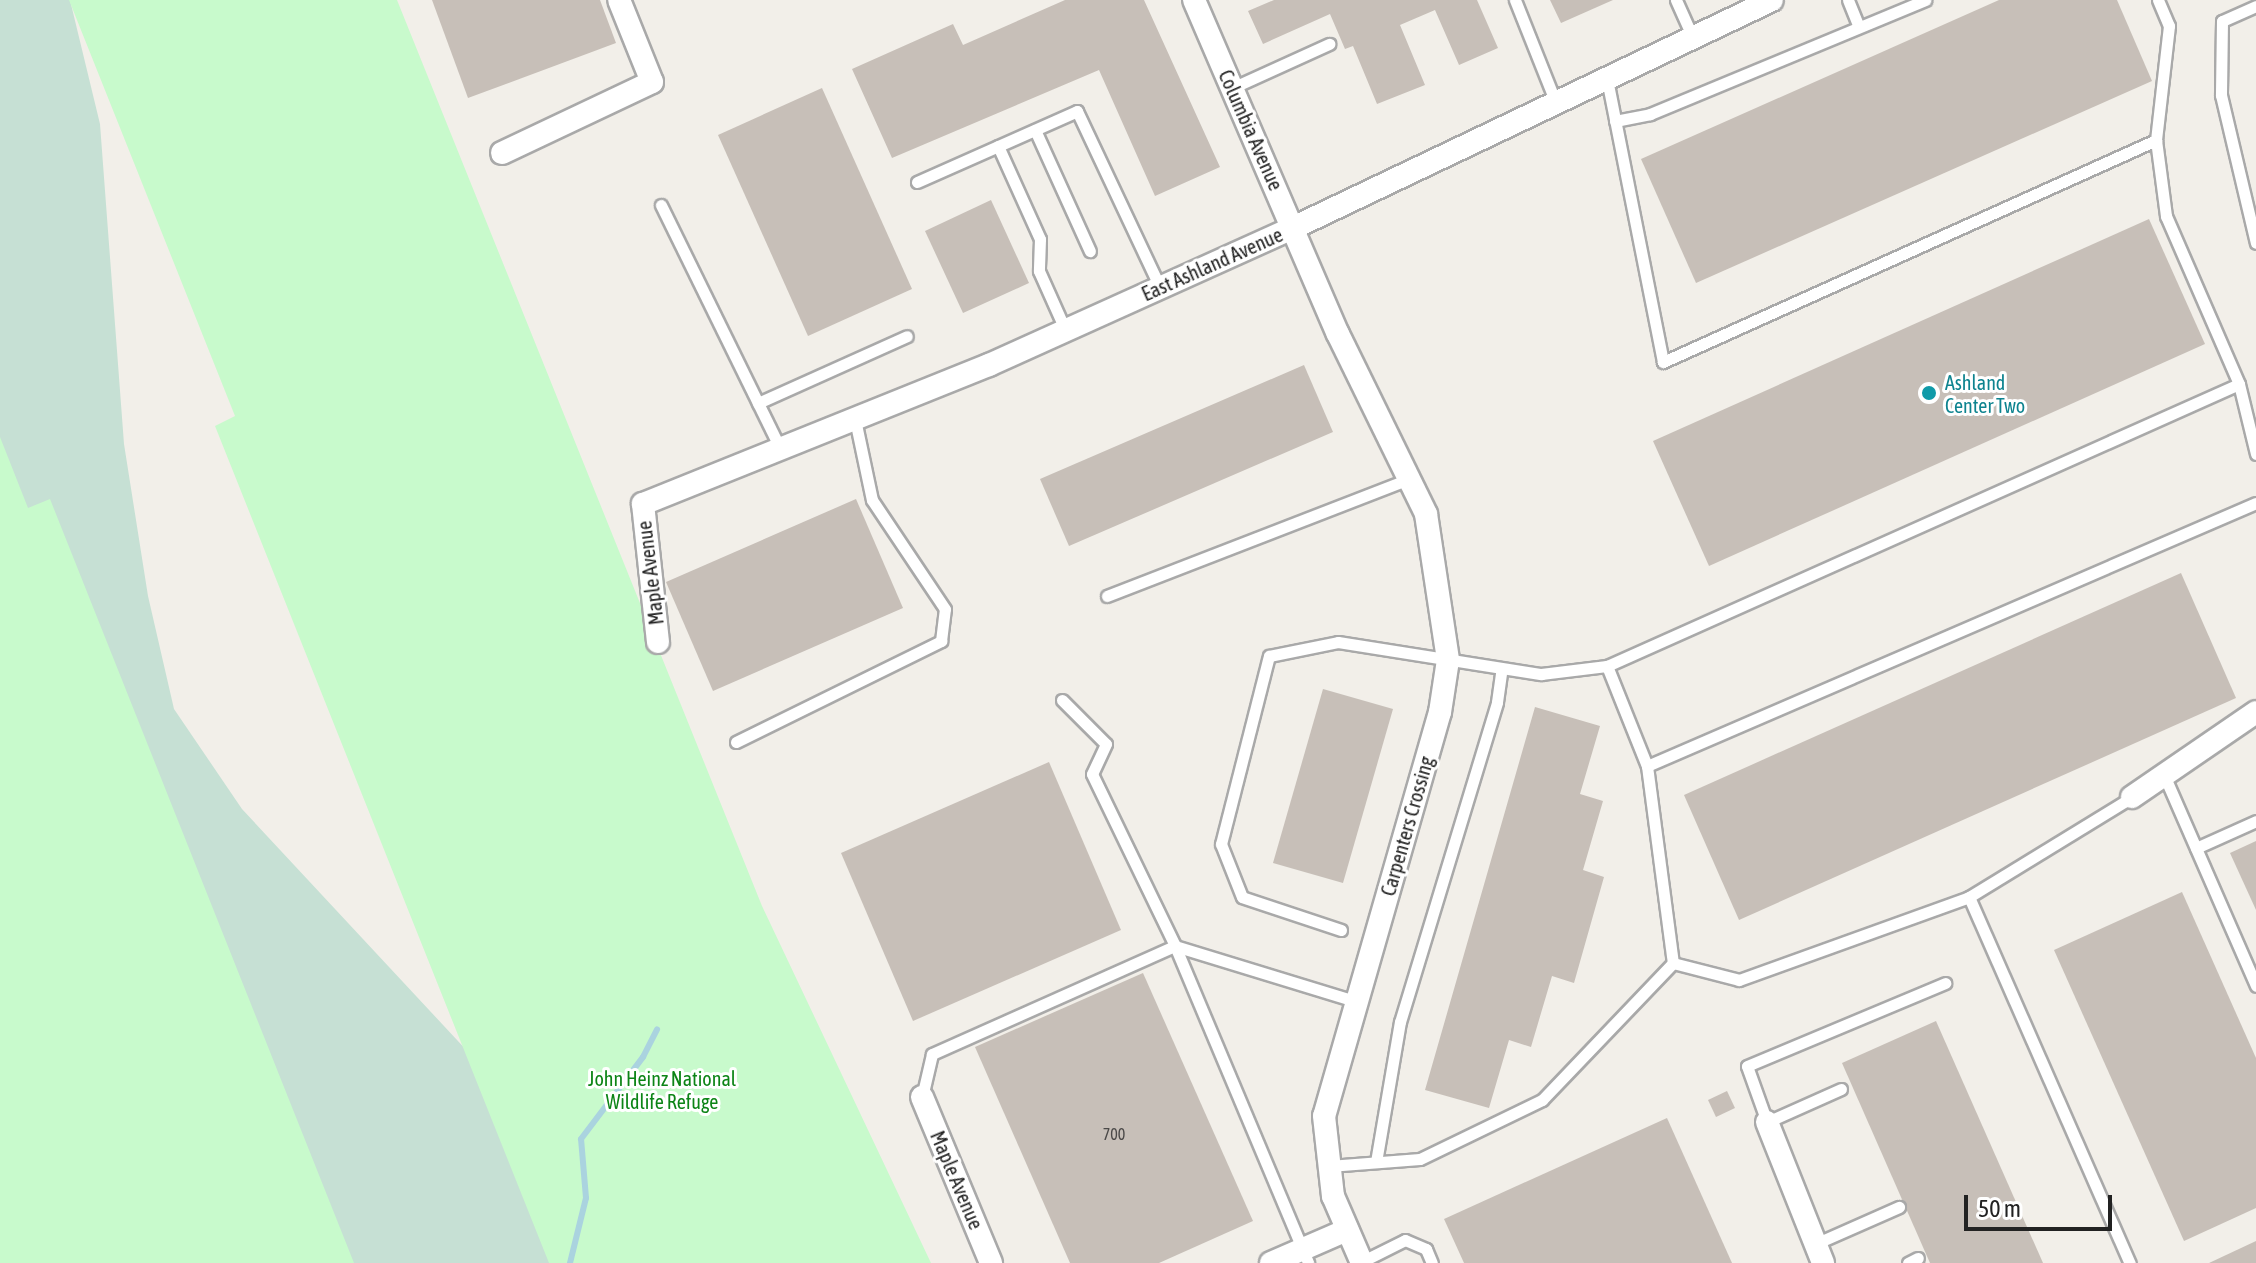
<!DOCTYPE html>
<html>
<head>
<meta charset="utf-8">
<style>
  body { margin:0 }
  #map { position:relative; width:2256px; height:1263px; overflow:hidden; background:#f2efe9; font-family:"Asap Condensed",sans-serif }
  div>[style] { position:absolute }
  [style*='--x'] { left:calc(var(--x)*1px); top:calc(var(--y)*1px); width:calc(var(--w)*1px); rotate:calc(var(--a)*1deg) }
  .wetland>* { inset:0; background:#c6e0d4 }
  .park>* { inset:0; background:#c8facc }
  .stream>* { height:6px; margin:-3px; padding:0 3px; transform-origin:3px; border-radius:3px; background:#aad3df }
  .building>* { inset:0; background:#c7bfb8 }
  .roads { filter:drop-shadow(2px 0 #a9a9a9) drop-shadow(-2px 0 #a9a9a9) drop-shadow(0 2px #a9a9a9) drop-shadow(0 -2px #a9a9a9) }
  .service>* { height:11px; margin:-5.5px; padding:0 5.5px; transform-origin:5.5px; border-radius:5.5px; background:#fff }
  .minor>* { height:22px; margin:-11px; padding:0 11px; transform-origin:11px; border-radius:11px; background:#fff }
  .dots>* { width:22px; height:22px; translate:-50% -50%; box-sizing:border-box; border:4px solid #fff; border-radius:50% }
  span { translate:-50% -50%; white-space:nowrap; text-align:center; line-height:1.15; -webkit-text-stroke:6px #fff; paint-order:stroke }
  .number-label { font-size:16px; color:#4b4948 }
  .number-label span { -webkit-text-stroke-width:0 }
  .street-label { font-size:20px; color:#222 }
  .culture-label { font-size:20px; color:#0d838f }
  .left { translate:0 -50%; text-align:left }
  .park-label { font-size:20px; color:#0c8416 }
  .scale { position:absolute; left:1964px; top:1195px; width:148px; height:36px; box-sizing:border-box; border:4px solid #222; border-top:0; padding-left:10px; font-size:24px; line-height:28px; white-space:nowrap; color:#222; -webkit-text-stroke:6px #fff; paint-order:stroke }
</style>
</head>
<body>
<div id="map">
  <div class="wetland">
    <i style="clip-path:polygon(0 0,70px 0,100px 124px,124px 444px,148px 596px,174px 709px,242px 809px,484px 1069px,586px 1263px,0 1263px)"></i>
  </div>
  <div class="park">
    <i style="clip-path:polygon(69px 0,397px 0,762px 906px,931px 1263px,549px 1263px,215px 426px,235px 416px)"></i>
    <i style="clip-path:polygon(0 437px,28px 508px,50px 499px,354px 1263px,0 1263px)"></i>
  </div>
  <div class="stream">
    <i style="--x:570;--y:1263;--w:67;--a:-76.2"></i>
    <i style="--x:586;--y:1198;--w:59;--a:-94.8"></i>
    <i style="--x:581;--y:1139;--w:103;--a:-52.9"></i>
    <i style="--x:643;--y:1057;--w:31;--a:-63"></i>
  </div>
  <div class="building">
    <i style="clip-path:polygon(432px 0,600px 0,616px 43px,468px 98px)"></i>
    <i style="clip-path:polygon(1065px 0,1144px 0,1220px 167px,1155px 196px,1099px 70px,892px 158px,852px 69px,953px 24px,963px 45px)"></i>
    <i style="clip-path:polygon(1274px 0,1477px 0,1498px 48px,1459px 65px,1435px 10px,1400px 25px,1425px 85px,1377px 104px,1353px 46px,1345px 49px,1330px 14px,1263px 44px,1248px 11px)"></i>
    <i style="clip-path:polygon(1550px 0,1613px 0,1561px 23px)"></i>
    <i style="clip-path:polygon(1999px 0,2117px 0,2152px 81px,1696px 283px,1641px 159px)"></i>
    <i style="clip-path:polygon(822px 88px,912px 289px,808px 336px,718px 135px)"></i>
    <i style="clip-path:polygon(991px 200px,1029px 283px,963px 313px,925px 231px)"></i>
    <i style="clip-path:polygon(2149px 219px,2205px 344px,1709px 566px,1653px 441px)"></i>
    <i style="clip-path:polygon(1304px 365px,1333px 432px,1069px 546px,1040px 479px)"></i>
    <i style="clip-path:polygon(856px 499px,903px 608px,713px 691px,666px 582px)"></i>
    <i style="clip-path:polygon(2181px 573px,2236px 698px,1739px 920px,1684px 795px)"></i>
    <i style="clip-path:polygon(1323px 689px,1393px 709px,1343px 883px,1273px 863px)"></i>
    <i style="clip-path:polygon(1535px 707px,1600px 726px,1580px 794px,1603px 801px,1583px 870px,1604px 877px,1574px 983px,1552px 976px,1531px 1047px,1509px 1040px,1489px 1108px,1425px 1090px)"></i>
    <i style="clip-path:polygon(1049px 762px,1121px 930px,913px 1021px,841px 853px)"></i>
    <i style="clip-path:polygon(2256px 841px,2256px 910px,2230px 853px)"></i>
    <i style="clip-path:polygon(2182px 892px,2256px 1058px,2256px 1208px,2184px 1241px,2054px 950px)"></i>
    <i style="clip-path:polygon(1143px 973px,1253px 1221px,1159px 1263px,1070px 1263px,975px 1047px)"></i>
    <i style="clip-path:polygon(1936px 1021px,2043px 1263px,1930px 1263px,1842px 1063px)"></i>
    <i style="clip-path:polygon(1727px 1091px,1735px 1108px,1716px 1117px,1708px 1100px)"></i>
    <i style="clip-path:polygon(1667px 1118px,1732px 1263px,1464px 1263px,1444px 1219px)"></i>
    <i style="clip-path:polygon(2256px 1241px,2256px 1263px,2209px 1263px)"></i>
  </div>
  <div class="roads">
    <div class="service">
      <i style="--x:1515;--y:0;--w:111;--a:68.3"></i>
      <i style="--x:1676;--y:0;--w:42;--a:65.9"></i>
      <i style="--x:1848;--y:0;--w:29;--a:68"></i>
      <i style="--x:2256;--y:6;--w:37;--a:156"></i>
      <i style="--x:2222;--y:21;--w:74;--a:90.8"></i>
      <i style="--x:2221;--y:95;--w:152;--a:76.7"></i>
      <i style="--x:1607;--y:79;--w:288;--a:78.8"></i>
      <i style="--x:1663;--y:362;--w:541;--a:-24.24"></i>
      <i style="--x:2156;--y:140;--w:115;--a:-83.5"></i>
      <i style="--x:2169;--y:26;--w:28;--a:-113"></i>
      <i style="--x:1232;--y:88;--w:107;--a:-24.4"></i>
      <i style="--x:1615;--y:121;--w:36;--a:-11"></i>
      <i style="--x:1650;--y:114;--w:298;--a:-22.5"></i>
      <i style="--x:1035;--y:130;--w:133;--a:65.6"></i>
      <i style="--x:2156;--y:140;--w:77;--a:82.5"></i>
      <i style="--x:2166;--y:216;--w:183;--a:66.5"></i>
      <i style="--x:2239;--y:384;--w:72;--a:76.3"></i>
      <i style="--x:998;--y:146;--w:102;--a:65.7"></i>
      <i style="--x:1040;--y:239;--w:32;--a:92"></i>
      <i style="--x:1039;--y:271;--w:64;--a:65.9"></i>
      <i style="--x:917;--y:182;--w:175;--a:-23.9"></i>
      <i style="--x:1077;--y:111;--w:195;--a:64.8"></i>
      <i style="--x:661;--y:205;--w:273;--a:63.9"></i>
      <i style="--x:758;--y:403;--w:163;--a:-24.2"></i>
      <i style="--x:1107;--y:596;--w:324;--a:-21.2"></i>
      <i style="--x:1607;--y:666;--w:692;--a:-24.05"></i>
      <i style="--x:1062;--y:700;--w:62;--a:45"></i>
      <i style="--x:1106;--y:744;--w:33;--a:115"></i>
      <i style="--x:1092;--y:774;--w:191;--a:64.2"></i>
      <i style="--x:1175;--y:946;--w:188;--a:17"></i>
      <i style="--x:736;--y:742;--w:229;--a:-26.2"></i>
      <i style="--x:941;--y:641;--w:32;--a:-83"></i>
      <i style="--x:945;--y:609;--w:131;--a:-123.8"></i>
      <i style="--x:872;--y:500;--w:83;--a:-101.9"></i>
      <i style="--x:1647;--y:766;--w:663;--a:-23.36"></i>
      <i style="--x:2164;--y:775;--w:230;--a:66.4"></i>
      <i style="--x:2196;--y:848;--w:66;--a:-24.2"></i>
      <i style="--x:1969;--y:897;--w:400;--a:66.3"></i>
      <i style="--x:1341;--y:930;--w:104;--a:-161.6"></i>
      <i style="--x:1242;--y:897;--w:57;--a:-111.6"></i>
      <i style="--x:1221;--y:844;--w:194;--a:-75.7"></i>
      <i style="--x:1269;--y:656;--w:70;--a:-11.5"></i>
      <i style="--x:1338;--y:642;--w:206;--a:9"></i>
      <i style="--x:1541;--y:674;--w:66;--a:-6.9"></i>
      <i style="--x:1607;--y:666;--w:108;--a:68.2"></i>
      <i style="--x:1647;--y:766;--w:199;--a:82.5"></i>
      <i style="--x:1841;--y:1089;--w:81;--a:156"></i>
      <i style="--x:1767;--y:1122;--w:59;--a:-109.7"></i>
      <i style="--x:1747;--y:1066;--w:215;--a:-22.7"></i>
      <i style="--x:922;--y:1097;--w:44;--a:-76.9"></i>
      <i style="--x:932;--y:1054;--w:266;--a:-24"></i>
      <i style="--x:1175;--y:946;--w:344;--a:67.2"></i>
      <i style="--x:1376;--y:1162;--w:142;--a:-80.3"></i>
      <i style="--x:1400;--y:1022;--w:334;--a:-73.1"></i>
      <i style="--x:1497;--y:702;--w:34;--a:-82"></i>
      <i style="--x:1329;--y:1166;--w:91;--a:-4.4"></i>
      <i style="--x:1420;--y:1159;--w:136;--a:-25.8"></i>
      <i style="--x:1542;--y:1100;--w:190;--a:-46.3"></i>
      <i style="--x:1673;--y:963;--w:68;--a:14.4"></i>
      <i style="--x:1739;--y:980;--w:245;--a:-19.8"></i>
      <i style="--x:1969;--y:897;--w:191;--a:-31.5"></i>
      <i style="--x:1815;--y:1244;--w:92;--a:-23.8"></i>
      <i style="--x:1361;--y:1262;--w:49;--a:-26.6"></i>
      <i style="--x:1405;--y:1240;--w:23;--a:23"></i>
      <i style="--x:1426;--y:1249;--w:15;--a:67"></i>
      <i style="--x:1908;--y:1263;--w:11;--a:-27"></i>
    </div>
    <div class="minor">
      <i style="--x:1194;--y:0;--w:364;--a:66.7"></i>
      <i style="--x:1338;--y:334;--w:200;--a:63.9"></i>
      <i style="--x:1426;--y:514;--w:148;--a:81.4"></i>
      <i style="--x:1448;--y:660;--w:53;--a:98.7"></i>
      <i style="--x:1440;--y:712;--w:420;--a:106"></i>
      <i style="--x:1324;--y:1116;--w:81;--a:83.6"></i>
      <i style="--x:1333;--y:1196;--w:73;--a:66.6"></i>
      <i style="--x:502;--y:153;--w:166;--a:-25.3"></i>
      <i style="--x:652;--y:82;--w:88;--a:-111.9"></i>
      <i style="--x:658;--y:642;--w:139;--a:-96.2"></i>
      <i style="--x:643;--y:504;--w:373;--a:-21.9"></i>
      <i style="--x:989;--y:365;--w:336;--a:-24.3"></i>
      <i style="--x:1295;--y:227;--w:528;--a:-25.45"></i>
      <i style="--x:2132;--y:797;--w:150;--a:-34.4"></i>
      <i style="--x:922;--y:1097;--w:180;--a:67.4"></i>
      <i style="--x:1767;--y:1122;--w:152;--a:68.3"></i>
      <i style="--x:1271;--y:1263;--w:83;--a:-23.5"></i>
    </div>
  </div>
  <div class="dots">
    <i style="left:1929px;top:393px;background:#0f9aa8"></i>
  </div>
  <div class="number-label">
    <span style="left:1114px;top:1134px">700</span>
  </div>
  <div class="street-label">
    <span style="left:1251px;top:130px;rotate:66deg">Columbia Avenue</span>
    <span style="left:1212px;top:264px;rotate:-24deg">East Ashland Avenue</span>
    <span style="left:650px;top:573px;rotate:-97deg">Maple Avenue</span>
    <span style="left:1407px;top:826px;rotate:-74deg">Carpenters Crossing</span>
    <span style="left:957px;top:1180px;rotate:67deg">Maple Avenue</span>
  </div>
  <div class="culture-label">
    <span class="left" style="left:1945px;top:394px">Ashland<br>Center Two</span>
  </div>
  <div class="park-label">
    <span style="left:662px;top:1090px">John Heinz National<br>Wildlife Refuge</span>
  </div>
  <div class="scale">50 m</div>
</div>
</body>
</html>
